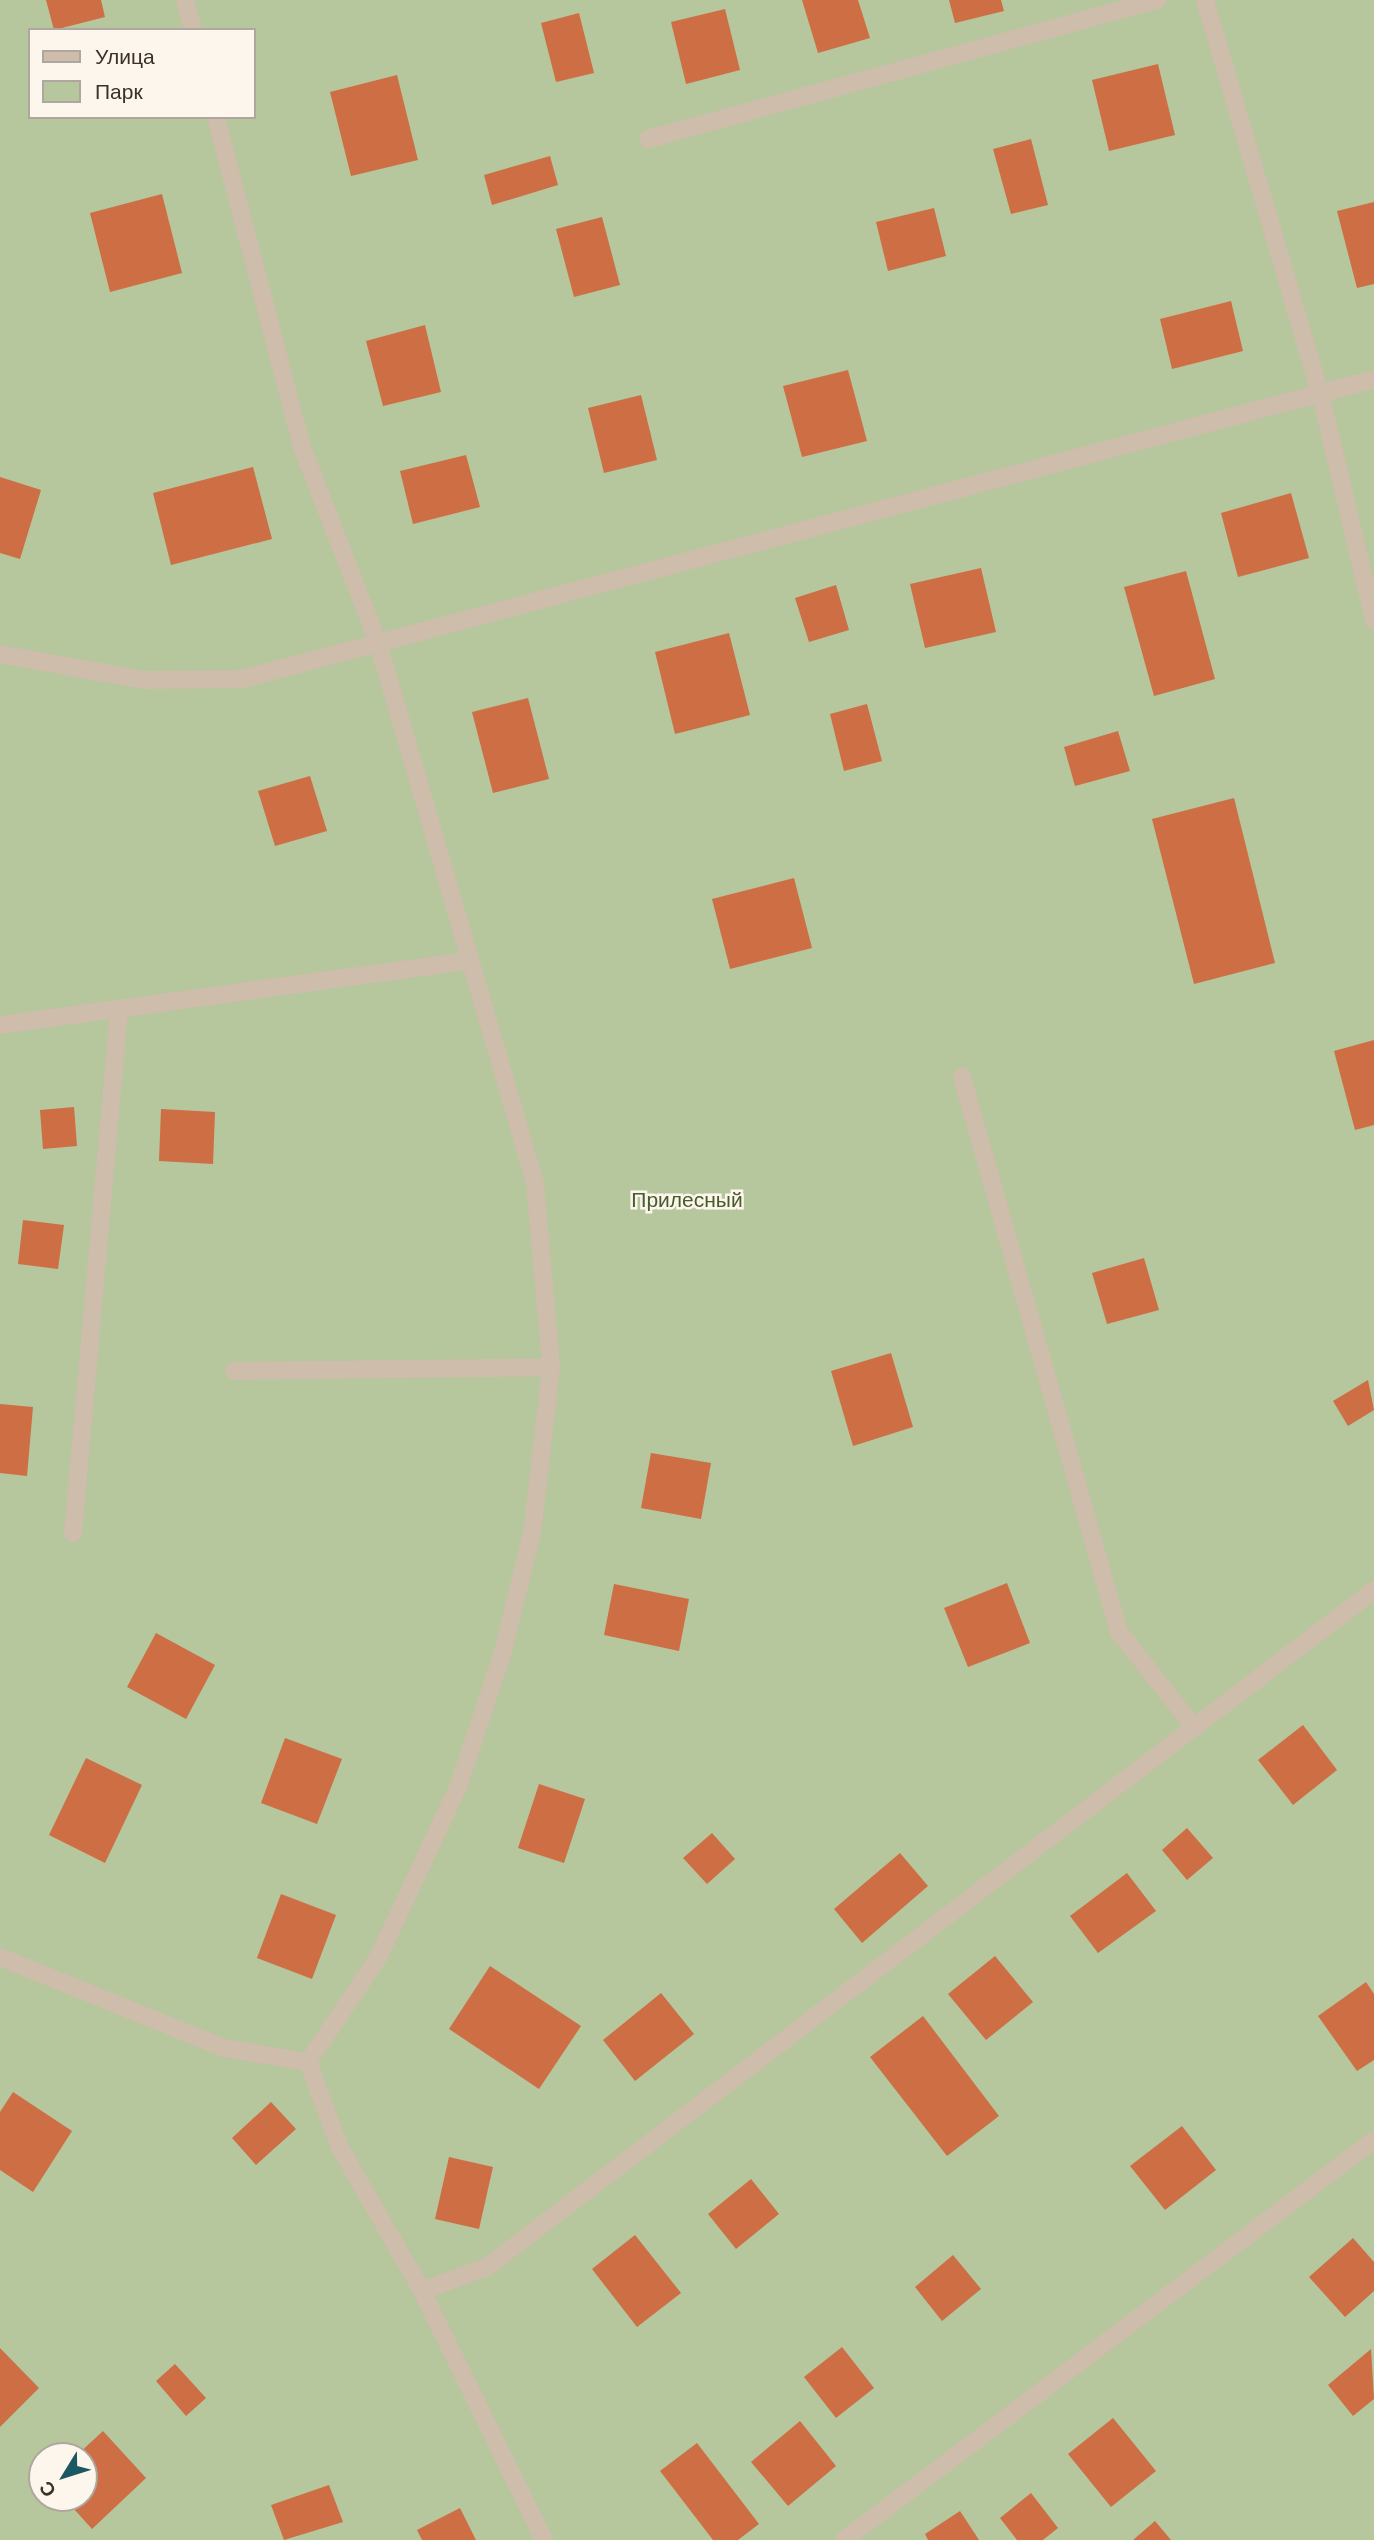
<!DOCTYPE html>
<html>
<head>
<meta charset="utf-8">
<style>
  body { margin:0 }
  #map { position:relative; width:1374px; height:2540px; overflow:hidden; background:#f5ecdf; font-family:"Work Sans",sans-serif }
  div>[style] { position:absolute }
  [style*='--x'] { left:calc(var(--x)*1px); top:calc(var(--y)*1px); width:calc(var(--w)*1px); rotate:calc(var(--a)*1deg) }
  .green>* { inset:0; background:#b6c69d }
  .building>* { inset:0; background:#ce6e44 }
  .service>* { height:18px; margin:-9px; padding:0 9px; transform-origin:9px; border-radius:9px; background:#cebdaa }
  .minor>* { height:18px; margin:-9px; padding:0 9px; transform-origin:9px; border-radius:9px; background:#cebdaa }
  span { translate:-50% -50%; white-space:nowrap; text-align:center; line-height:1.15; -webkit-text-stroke:5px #fcf6ed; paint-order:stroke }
  .park-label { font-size:21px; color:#475c2b }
  .legend { position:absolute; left:28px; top:28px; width:228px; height:91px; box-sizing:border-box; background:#fcf6ed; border:2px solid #afa79f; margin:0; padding:9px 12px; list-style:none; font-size:21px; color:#3b302a }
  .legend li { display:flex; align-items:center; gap:14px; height:35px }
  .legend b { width:35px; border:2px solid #afa79f }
  .north { position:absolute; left:28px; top:2442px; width:70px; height:70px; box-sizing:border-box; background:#fcf6ed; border:2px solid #afa79f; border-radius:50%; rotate:232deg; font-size:19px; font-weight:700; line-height:28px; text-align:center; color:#3b302a }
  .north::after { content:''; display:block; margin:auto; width:24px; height:32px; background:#1b5861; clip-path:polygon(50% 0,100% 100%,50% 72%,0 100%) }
</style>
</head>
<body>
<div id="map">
  <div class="green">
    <i style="clip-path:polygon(evenodd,0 0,1374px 0,1374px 2540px,0 2540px,0 0,30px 30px,254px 30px,254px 117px,30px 117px,30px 30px,0 0,42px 2456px,84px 2456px,84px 2498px,42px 2498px,42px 2456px)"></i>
  </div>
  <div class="building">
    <i style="clip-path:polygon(46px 0,101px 0,105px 17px,54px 30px)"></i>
    <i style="clip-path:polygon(802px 0,858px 0,870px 38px,818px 53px)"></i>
    <i style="clip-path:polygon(949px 0,1001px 0,1004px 11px,955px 23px)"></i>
    <i style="clip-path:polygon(725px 9px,740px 70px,686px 84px,671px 22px)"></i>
    <i style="clip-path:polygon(579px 13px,594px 73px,556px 82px,541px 23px)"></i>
    <i style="clip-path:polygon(1158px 64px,1175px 135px,1109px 151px,1092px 80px)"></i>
    <i style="clip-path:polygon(397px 75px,418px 160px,351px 176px,330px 92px)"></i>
    <i style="clip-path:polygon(1031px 139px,1048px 205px,1011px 214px,993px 149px)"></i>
    <i style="clip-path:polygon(550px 156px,558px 185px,492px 205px,484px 175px)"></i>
    <i style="clip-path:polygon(162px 194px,182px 273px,110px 292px,90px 213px)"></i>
    <i style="clip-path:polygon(1374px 202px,1374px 284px,1357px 288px,1337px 211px)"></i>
    <i style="clip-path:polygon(934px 208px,946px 256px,888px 271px,876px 222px)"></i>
    <i style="clip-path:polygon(602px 217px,620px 285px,574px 297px,556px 229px)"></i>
    <i style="clip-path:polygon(1231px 301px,1243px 351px,1172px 369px,1160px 319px)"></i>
    <i style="clip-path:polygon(425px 325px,441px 392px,383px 406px,366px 341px)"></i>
    <i style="clip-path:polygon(848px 370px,867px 441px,802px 457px,783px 386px)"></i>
    <i style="clip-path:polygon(641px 395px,657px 460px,604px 473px,588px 408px)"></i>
    <i style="clip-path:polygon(466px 455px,480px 507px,413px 524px,400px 471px)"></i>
    <i style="clip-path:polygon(253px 467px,272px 539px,171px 565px,153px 493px)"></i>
    <i style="clip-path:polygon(0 477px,41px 490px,20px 559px,0 553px)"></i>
    <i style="clip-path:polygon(1291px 493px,1309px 558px,1238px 577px,1221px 513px)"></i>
    <i style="clip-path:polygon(981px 568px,996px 632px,925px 648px,910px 584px)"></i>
    <i style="clip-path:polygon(1186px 571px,1215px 679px,1154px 696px,1124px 587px)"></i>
    <i style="clip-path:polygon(836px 585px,849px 630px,809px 642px,795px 598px)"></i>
    <i style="clip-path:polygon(729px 633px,750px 715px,675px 734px,655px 652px)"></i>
    <i style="clip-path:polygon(528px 698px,549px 779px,493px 793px,472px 712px)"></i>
    <i style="clip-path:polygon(867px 704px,882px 761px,844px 771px,830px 714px)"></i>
    <i style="clip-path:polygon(1118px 731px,1130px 771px,1075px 786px,1064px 747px)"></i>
    <i style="clip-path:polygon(310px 776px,327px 831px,275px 846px,258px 791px)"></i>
    <i style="clip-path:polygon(1234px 798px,1275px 963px,1194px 984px,1152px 819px)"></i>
    <i style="clip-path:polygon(794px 878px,812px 948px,730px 969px,712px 899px)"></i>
    <i style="clip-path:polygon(1374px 1040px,1374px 1125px,1355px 1130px,1334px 1051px)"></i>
    <i style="clip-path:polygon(74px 1107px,77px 1146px,43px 1149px,40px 1110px)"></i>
    <i style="clip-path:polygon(161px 1109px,215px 1112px,213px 1164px,159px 1161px)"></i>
    <i style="clip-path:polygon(23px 1220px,64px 1225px,58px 1269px,18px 1264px)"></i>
    <i style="clip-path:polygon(1144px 1258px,1159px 1310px,1107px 1324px,1092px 1273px)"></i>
    <i style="clip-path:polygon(891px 1353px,913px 1427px,853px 1446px,831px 1371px)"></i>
    <i style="clip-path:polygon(1368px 1380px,1374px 1410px,1348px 1426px,1333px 1401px)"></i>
    <i style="clip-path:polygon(0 1404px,33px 1407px,27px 1476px,0 1473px)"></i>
    <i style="clip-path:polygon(651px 1453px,711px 1463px,701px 1519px,641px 1508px)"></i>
    <i style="clip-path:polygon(1007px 1583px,1030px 1643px,968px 1667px,944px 1608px)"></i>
    <i style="clip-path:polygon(614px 1584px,689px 1599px,679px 1651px,604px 1635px)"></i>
    <i style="clip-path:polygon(156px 1633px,215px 1665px,186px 1719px,127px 1687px)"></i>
    <i style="clip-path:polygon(1303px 1725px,1337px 1770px,1293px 1805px,1258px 1760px)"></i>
    <i style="clip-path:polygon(285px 1738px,342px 1759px,317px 1824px,261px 1803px)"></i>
    <i style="clip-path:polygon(86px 1758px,142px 1785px,105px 1863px,49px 1835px)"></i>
    <i style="clip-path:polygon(539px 1784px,585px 1799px,564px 1863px,518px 1848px)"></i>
    <i style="clip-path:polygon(1187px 1828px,1213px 1858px,1187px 1880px,1162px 1850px)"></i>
    <i style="clip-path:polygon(712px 1833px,735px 1859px,707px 1884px,683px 1858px)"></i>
    <i style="clip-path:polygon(900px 1853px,928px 1886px,862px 1943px,834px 1909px)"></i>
    <i style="clip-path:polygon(1127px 1873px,1156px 1911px,1098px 1953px,1070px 1916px)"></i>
    <i style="clip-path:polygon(281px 1894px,336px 1915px,312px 1979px,257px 1958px)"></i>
    <i style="clip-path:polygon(995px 1956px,1033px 2002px,986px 2040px,948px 1994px)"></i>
    <i style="clip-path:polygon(490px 1966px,581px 2026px,539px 2089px,449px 2029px)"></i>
    <i style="clip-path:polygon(1366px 1982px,1374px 1994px,1374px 2060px,1357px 2071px,1318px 2016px)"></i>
    <i style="clip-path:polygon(661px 1993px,694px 2034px,635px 2081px,603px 2040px)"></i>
    <i style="clip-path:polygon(923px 2016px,999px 2116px,947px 2156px,870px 2057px)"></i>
    <i style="clip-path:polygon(13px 2092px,72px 2131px,33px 2192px,0 2170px,0 2112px)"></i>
    <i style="clip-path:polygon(271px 2102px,296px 2129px,256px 2165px,232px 2138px)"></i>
    <i style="clip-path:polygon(1182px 2126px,1216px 2170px,1165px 2210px,1130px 2166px)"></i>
    <i style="clip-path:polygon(449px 2157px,493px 2167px,479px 2229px,435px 2219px)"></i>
    <i style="clip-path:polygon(751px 2179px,779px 2214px,736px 2249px,708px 2214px)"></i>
    <i style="clip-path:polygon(635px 2235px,681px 2293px,637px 2327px,592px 2269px)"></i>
    <i style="clip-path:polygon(1353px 2238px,1374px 2262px,1374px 2291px,1345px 2317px,1309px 2277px)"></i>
    <i style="clip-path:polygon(953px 2255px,981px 2289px,942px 2321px,915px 2287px)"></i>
    <i style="clip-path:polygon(842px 2347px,874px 2388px,836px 2418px,804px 2377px)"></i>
    <i style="clip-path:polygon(0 2348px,39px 2388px,0 2427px)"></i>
    <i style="clip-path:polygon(1371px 2349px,1374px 2399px,1353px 2416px,1328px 2385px)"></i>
    <i style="clip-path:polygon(175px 2364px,206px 2398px,186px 2416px,156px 2381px)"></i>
    <i style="clip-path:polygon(1113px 2418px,1156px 2471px,1111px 2507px,1068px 2454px)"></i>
    <i style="clip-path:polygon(800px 2421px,836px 2466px,788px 2506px,751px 2462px)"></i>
    <i style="clip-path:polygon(103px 2431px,146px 2478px,92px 2529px,64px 2498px,84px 2498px,84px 2456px,76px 2456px)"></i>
    <i style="clip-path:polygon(697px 2443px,759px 2524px,738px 2540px,713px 2540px,660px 2471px)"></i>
    <i style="clip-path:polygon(329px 2485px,343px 2522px,284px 2540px,271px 2505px)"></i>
    <i style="clip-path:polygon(1031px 2493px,1058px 2528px,1043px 2540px,1017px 2540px,1000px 2518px)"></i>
    <i style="clip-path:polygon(460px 2508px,476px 2540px,422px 2540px,417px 2530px)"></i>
    <i style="clip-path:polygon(960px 2511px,979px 2540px,928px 2540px,925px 2534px)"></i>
    <i style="clip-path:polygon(1155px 2521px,1171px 2540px,1133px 2540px)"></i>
  </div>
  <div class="service">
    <i style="--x:648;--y:139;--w:528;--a:-15.27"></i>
    <i style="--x:962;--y:1077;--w:577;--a:74.2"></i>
    <i style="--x:1119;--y:1632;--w:121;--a:51.7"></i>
    <i style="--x:234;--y:1371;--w:317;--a:-0.7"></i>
  </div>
  <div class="minor">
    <i style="--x:185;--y:0;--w:31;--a:75"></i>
    <i style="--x:1205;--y:0;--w:409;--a:73.7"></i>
    <i style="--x:1320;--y:392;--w:235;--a:76.7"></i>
    <i style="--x:216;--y:117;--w:341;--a:75.4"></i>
    <i style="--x:302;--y:447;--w:213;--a:68.8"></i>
    <i style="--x:379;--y:646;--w:559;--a:73.8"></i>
    <i style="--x:535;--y:1183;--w:185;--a:85"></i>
    <i style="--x:551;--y:1367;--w:167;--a:96.5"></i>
    <i style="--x:532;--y:1533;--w:126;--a:103.8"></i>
    <i style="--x:502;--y:1655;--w:137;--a:108.3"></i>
    <i style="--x:459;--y:1785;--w:189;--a:115.1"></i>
    <i style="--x:379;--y:1956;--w:128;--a:123.8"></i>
    <i style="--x:308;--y:2062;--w:90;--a:69.7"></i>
    <i style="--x:339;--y:2146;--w:167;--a:60.2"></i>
    <i style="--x:422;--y:2291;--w:277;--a:63.9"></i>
    <i style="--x:0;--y:654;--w:146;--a:10.2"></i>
    <i style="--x:144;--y:680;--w:98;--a:-0.6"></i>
    <i style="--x:242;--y:679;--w:1171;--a:-14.84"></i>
    <i style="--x:0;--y:1025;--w:471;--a:-7.8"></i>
    <i style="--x:73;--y:1533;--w:525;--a:-84.97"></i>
    <i style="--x:0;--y:1957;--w:242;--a:22.1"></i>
    <i style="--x:224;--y:2048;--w:85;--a:9.5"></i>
    <i style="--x:422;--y:2291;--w:69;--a:-20.3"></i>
    <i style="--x:487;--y:2267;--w:1116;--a:-37.35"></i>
    <i style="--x:844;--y:2540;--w:664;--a:-37.04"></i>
  </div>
  <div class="park-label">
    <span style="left:687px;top:1200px">Прилесный</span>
  </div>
  <ul class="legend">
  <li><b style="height:9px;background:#cebdaa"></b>Улица</li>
  <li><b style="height:19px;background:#b6c69d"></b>Парк</li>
  </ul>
  <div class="north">С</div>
</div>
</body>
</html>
